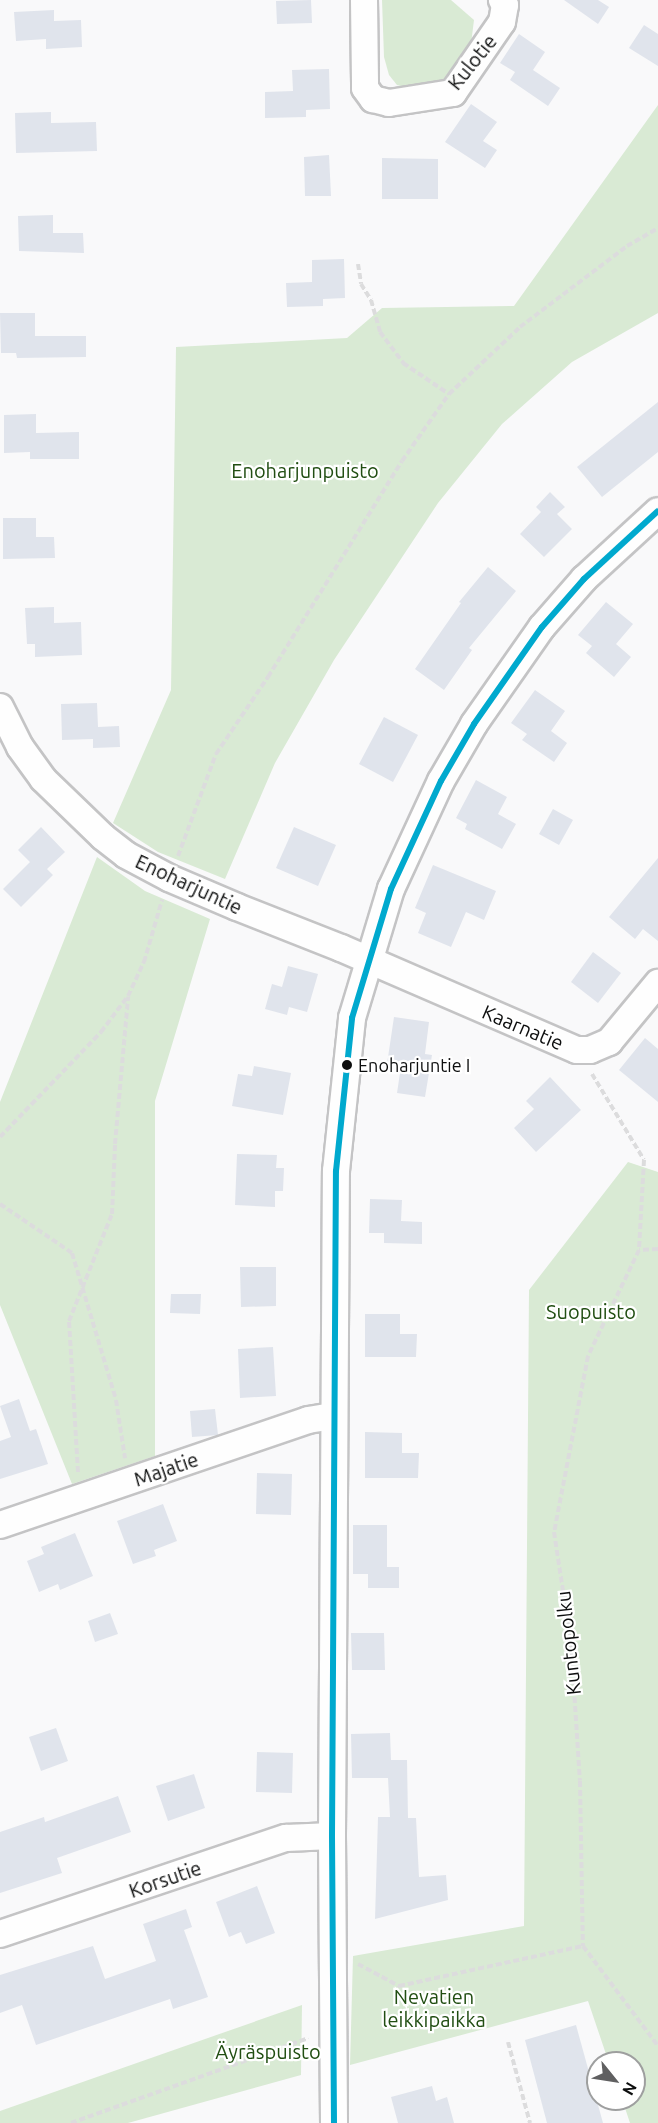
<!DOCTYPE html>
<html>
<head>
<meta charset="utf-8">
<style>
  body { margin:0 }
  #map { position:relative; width:658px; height:2123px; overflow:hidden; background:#f9f9fa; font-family:Ubuntu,sans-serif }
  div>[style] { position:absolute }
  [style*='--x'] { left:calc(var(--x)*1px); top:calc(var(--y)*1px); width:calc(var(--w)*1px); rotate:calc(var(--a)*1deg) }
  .green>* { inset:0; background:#d9ead4 }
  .building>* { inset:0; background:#e0e4ec }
  .path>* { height:4px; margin-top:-2px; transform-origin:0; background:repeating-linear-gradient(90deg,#dcdcdd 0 6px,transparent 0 9px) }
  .roads { filter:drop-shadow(2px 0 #c4c4c5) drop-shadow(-2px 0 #c4c4c5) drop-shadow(0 2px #c4c4c5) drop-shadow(0 -2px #c4c4c5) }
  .minor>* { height:26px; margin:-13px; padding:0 13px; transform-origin:13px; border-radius:13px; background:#fefefe }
  .bus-1>* { height:6px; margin:-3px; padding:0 3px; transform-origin:3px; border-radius:3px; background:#00a9ce }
  .dots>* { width:16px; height:16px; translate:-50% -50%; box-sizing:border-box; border:3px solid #fff; border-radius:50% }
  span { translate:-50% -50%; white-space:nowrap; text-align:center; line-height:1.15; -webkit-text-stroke:4.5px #fff; paint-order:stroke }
  .bus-label { font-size:18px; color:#0d0e0e }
  .left { translate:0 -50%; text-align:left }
  .street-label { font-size:20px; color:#0d0e0e }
  .park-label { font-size:20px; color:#214e12 }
  .north { position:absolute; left:586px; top:2051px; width:60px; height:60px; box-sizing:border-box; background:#fff; border:2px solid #9e9f9f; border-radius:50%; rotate:120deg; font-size:16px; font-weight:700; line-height:24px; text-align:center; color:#0d0e0e }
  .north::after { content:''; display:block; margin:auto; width:21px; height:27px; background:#606061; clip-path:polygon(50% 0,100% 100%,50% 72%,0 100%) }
</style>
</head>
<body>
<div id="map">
  <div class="green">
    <i style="clip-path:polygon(382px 0,451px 0,474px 20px,470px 52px,452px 84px,412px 89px,397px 85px,389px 75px,384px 57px)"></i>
    <i style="clip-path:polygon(658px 105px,658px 313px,572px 362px,502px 424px,438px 503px,334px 660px,275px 763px,225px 879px,158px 852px,113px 823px,171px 690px,176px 347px,347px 338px,382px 308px,514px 306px)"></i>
    <i style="clip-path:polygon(97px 857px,145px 891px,210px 919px,155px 1101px,155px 1456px,72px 1484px,0 1305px,0 1102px)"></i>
    <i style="clip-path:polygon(628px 1162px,658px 1172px,658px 2123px,630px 2123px,622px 2099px,634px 2099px,634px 2063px,609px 2063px,588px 2001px,350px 2065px,353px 1956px,524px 1926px,529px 1290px)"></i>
    <i style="clip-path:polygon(302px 2005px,301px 2075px,128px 2123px,0 2123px,0 2111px)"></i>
  </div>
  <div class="building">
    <i style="clip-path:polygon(311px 0,312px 23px,277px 24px,276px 1px)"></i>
    <i style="clip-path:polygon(564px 0,598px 0,609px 7px,598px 24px)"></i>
    <i style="clip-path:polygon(54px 10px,54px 21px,81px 20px,82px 47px,46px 49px,46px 39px,16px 41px,14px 12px)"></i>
    <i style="clip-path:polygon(644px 25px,658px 34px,658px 66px,629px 48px)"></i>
    <i style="clip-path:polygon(519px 34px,545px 52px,533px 70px,560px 88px,548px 106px,510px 80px,515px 72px,500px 63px)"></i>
    <i style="clip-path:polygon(329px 69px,330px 109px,306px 110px,306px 117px,265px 118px,265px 92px,293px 91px,292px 70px)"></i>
    <i style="clip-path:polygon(471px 104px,497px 122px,483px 141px,497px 150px,485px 168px,445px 142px)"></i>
    <i style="clip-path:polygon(51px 112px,51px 123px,96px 122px,97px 151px,16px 153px,15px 113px)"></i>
    <i style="clip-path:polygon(329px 155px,331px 196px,305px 196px,304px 157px)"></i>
    <i style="clip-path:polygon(382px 158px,438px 159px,438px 199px,382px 199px)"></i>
    <i style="clip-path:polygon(53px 215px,53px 233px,83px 233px,84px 253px,19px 251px,18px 216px)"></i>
    <i style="clip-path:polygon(344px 259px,345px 298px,323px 299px,323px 306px,287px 307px,286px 283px,312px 282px,312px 260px)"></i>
    <i style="clip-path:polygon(0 313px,35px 313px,35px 336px,86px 336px,86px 357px,17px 358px,16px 353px,1px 353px)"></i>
    <i style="clip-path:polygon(658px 402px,658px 452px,602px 497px,577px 467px)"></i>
    <i style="clip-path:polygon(36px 414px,36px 433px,79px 432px,79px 459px,30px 459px,30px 452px,4px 453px,4px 415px)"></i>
    <i style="clip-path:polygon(550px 492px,565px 507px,557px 514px,572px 529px,544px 557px,520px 534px,541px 512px,536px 507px)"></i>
    <i style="clip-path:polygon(3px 518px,36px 518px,36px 537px,54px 537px,55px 558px,3px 559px)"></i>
    <i style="clip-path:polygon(488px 567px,516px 591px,469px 648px,472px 650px,444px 690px,415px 669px,461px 603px,459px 602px)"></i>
    <i style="clip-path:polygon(606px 602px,633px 624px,616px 644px,631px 657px,614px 677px,586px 653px,592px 646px,578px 635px)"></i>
    <i style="clip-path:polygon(54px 607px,54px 623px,81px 622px,82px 655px,35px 657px,35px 644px,27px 644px,25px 608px)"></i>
    <i style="clip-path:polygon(535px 690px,565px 711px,551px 731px,567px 743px,554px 762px,522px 740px,527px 734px,511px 723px)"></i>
    <i style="clip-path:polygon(97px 703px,98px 727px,119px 726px,120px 747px,93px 748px,93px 739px,62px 740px,61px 704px)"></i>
    <i style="clip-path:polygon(384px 717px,418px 735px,393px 782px,359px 764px)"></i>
    <i style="clip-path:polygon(476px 780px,507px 797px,498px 814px,516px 824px,502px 849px,465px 829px,467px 824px,456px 818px)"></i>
    <i style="clip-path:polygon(553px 809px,573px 820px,559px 845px,539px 834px)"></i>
    <i style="clip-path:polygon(41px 827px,65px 852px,47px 869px,53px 875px,21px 907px,3px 889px,30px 862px,18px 850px)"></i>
    <i style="clip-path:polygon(294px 827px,336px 845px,318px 886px,276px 868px)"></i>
    <i style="clip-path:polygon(658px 858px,658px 941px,643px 929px,635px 939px,609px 917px)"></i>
    <i style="clip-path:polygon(433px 865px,496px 891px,484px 920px,466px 912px,451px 947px,418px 933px,426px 913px,415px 908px)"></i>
    <i style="clip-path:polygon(593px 952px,621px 973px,598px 1003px,571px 982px)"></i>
    <i style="clip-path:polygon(288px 966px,318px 974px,307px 1012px,289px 1007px,287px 1015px,265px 1009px,272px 984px,282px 987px)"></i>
    <i style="clip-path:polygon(394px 1017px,429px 1022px,425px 1054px,432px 1055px,425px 1097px,397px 1093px,401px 1066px,387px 1064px)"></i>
    <i style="clip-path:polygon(645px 1038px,658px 1049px,658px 1102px,619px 1070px)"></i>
    <i style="clip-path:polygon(254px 1066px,291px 1073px,283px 1115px,232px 1106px,238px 1074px,252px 1076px)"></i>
    <i style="clip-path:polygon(550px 1077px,581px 1110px,536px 1152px,514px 1128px,534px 1109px,526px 1101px)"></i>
    <i style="clip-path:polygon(237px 1154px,277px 1155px,276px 1168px,284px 1168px,283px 1191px,275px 1191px,275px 1207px,235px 1205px)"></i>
    <i style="clip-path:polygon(370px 1199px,402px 1200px,401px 1221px,422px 1222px,422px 1244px,384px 1243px,384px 1233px,369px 1233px)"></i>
    <i style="clip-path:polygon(240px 1267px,276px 1267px,276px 1306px,241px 1307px)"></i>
    <i style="clip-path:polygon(171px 1294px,201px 1294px,200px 1314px,170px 1313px)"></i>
    <i style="clip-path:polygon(365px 1314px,400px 1314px,400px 1334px,417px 1334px,416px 1357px,365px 1357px)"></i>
    <i style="clip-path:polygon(273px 1347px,276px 1396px,240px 1398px,238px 1349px)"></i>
    <i style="clip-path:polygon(19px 1399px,30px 1431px,36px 1429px,48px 1464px,0 1479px,0 1441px,11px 1437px,0 1406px)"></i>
    <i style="clip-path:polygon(215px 1409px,218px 1435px,192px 1437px,190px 1411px)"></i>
    <i style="clip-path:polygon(365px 1432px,402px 1433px,402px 1453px,419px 1453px,418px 1478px,365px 1478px)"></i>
    <i style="clip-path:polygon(257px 1473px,292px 1474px,291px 1515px,256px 1514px)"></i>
    <i style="clip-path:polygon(163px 1504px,177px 1541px,154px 1550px,156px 1556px,133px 1564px,117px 1521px)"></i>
    <i style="clip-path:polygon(353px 1525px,387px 1525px,387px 1567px,399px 1567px,399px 1588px,368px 1588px,368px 1574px,353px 1574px)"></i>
    <i style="clip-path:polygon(75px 1533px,93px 1576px,60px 1590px,58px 1584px,39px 1592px,27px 1561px,44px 1554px,41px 1547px)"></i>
    <i style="clip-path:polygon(110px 1613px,118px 1634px,95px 1642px,88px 1621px)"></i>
    <i style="clip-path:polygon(351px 1633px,384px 1633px,385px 1670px,352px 1670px)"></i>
    <i style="clip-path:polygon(56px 1728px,68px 1761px,41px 1771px,29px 1737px)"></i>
    <i style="clip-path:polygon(390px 1733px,391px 1760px,407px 1760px,408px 1818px,416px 1818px,419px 1877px,446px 1875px,448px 1900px,375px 1919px,378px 1817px,390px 1817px,388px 1778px,352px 1778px,351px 1734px)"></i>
    <i style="clip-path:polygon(257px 1752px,293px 1753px,292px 1793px,256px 1792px)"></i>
    <i style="clip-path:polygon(194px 1774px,205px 1808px,168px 1821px,156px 1786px)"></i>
    <i style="clip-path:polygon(118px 1796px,131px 1832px,57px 1858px,62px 1873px,0 1893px,0 1832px,44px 1817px,45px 1822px)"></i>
    <i style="clip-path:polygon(257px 1886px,275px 1933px,246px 1944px,241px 1932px,229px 1937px,216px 1902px)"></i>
    <i style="clip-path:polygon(186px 1909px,192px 1927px,184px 1930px,208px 1997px,173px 2009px,170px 1999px,36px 2045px,22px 2005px,0 2013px,0 1975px,93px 1946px,105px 1979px,156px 1961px,143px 1924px)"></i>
    <i style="clip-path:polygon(576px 2025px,603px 2123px,547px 2123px,525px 2040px)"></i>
    <i style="clip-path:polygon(432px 2086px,436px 2101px,447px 2097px,454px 2123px,398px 2123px,391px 2097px)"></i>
  </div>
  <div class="path">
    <i style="--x:358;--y:264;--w:20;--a:81"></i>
    <i style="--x:361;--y:284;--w:19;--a:58"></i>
    <i style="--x:371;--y:300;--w:33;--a:74"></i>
    <i style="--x:380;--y:332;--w:39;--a:53"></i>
    <i style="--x:403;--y:363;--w:55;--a:34"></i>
    <i style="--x:178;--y:856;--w:109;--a:-69.6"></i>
    <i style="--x:216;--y:754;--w:93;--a:-56"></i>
    <i style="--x:268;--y:677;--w:254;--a:-58.2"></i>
    <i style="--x:402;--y:461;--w:82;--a:-55"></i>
    <i style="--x:449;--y:394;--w:98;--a:-43.3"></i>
    <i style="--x:520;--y:327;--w:134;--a:-37.1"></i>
    <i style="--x:627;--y:246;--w:36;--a:-30"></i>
    <i style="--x:592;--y:1074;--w:100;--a:58.8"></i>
    <i style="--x:644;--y:1160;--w:90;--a:93.2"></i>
    <i style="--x:0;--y:1137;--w:146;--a:-46.1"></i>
    <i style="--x:101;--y:1032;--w:45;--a:-53.1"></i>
    <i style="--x:128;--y:996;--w:38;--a:-65"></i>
    <i style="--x:144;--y:962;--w:65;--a:-73.8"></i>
    <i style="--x:0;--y:1204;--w:87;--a:34.2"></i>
    <i style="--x:72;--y:1253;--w:153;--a:73.3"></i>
    <i style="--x:116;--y:1400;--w:59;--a:81.2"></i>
    <i style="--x:658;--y:1249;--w:19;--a:177"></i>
    <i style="--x:639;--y:1250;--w:118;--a:115.7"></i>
    <i style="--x:588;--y:1356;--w:179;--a:100.9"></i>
    <i style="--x:554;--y:1532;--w:112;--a:81.3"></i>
    <i style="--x:571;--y:1643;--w:138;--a:86.3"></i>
    <i style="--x:580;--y:1781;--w:165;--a:89"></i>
    <i style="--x:583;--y:1946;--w:125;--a:53.1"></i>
    <i style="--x:78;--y:1472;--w:151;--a:-93.4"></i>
    <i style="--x:69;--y:1321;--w:115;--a:-68.1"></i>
    <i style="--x:112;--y:1214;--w:70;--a:-87.5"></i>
    <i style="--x:115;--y:1144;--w:148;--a:-84.9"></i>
    <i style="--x:358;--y:1964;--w:47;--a:28.2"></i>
    <i style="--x:399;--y:1986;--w:188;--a:-12.3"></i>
    <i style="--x:508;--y:2042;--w:84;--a:74.8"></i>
    <i style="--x:71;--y:2123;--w:252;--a:-19.7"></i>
  </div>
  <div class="roads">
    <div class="minor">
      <i style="--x:364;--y:0;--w:88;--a:89.3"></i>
      <i style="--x:365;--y:88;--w:14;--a:54"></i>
      <i style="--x:373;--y:99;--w:16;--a:14"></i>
      <i style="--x:389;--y:103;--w:65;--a:-8.9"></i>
      <i style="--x:453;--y:93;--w:86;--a:-55.4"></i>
      <i style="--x:502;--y:22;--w:17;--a:-80"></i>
      <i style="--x:505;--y:5;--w:6;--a:-121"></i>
      <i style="--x:0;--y:707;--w:45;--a:63.4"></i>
      <i style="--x:20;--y:747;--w:39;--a:54"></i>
      <i style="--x:43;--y:779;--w:83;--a:44"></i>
      <i style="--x:103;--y:837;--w:29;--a:38"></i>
      <i style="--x:126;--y:855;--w:49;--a:28.1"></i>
      <i style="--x:169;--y:878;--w:74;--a:23.1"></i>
      <i style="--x:237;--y:907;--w:112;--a:21.5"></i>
      <i style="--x:341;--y:948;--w:257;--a:23.4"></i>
      <i style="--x:577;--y:1050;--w:13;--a:0"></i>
      <i style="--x:590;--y:1050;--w:21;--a:-23"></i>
      <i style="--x:609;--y:1042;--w:77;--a:-50.3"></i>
      <i style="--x:0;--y:1525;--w:325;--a:-18.8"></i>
      <i style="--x:308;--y:1420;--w:26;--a:-9"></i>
      <i style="--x:0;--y:1934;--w:302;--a:-18.6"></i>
      <i style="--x:286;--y:1838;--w:46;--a:-2.5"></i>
      <i style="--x:334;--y:2123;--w:287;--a:-90.4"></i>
      <i style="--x:332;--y:1836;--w:665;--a:-89.66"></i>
      <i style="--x:336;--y:1171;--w:154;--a:-84"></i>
      <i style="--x:352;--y:1018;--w:135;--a:-73.2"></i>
      <i style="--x:391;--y:889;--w:119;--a:-65.2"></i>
      <i style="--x:441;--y:781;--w:66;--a:-59.9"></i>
      <i style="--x:474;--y:724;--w:118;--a:-55"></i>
      <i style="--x:542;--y:627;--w:64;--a:-48.8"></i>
      <i style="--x:584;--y:579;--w:100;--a:-42.6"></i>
    </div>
  </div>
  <div class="bus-1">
    <i style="--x:334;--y:2123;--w:287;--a:-90.4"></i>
    <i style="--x:332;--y:1836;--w:665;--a:-89.66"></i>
    <i style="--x:336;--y:1171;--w:154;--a:-84"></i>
    <i style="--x:352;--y:1018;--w:135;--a:-73.2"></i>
    <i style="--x:391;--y:889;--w:119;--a:-65.2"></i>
    <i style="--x:441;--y:781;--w:66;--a:-59.9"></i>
    <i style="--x:474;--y:724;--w:118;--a:-55"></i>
    <i style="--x:542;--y:627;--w:64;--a:-48.8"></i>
    <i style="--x:584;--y:579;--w:100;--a:-42.6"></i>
  </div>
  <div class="dots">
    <i style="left:347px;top:1065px;background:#0d0e0e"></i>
  </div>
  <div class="bus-label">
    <span class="left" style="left:358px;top:1065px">Enoharjuntie I</span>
  </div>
  <div class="street-label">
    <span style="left:472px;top:62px;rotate:-51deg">Kulotie</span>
    <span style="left:189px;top:884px;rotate:25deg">Enoharjuntie</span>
    <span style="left:523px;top:1027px;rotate:23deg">Kaarnatie</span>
    <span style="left:166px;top:1469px;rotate:-19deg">Majatie</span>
    <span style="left:568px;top:1643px;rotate:-96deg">Kuntopolku</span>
    <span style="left:165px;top:1879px;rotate:-19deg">Korsutie</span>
  </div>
  <div class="park-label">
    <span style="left:305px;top:470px">Enoharjunpuisto</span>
    <span style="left:591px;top:1311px">Suopuisto</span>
    <span style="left:434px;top:2008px">Nevatien<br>leikkipaikka</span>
    <span style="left:268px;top:2051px">Äyräspuisto</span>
  </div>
  <div class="north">N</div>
</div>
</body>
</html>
